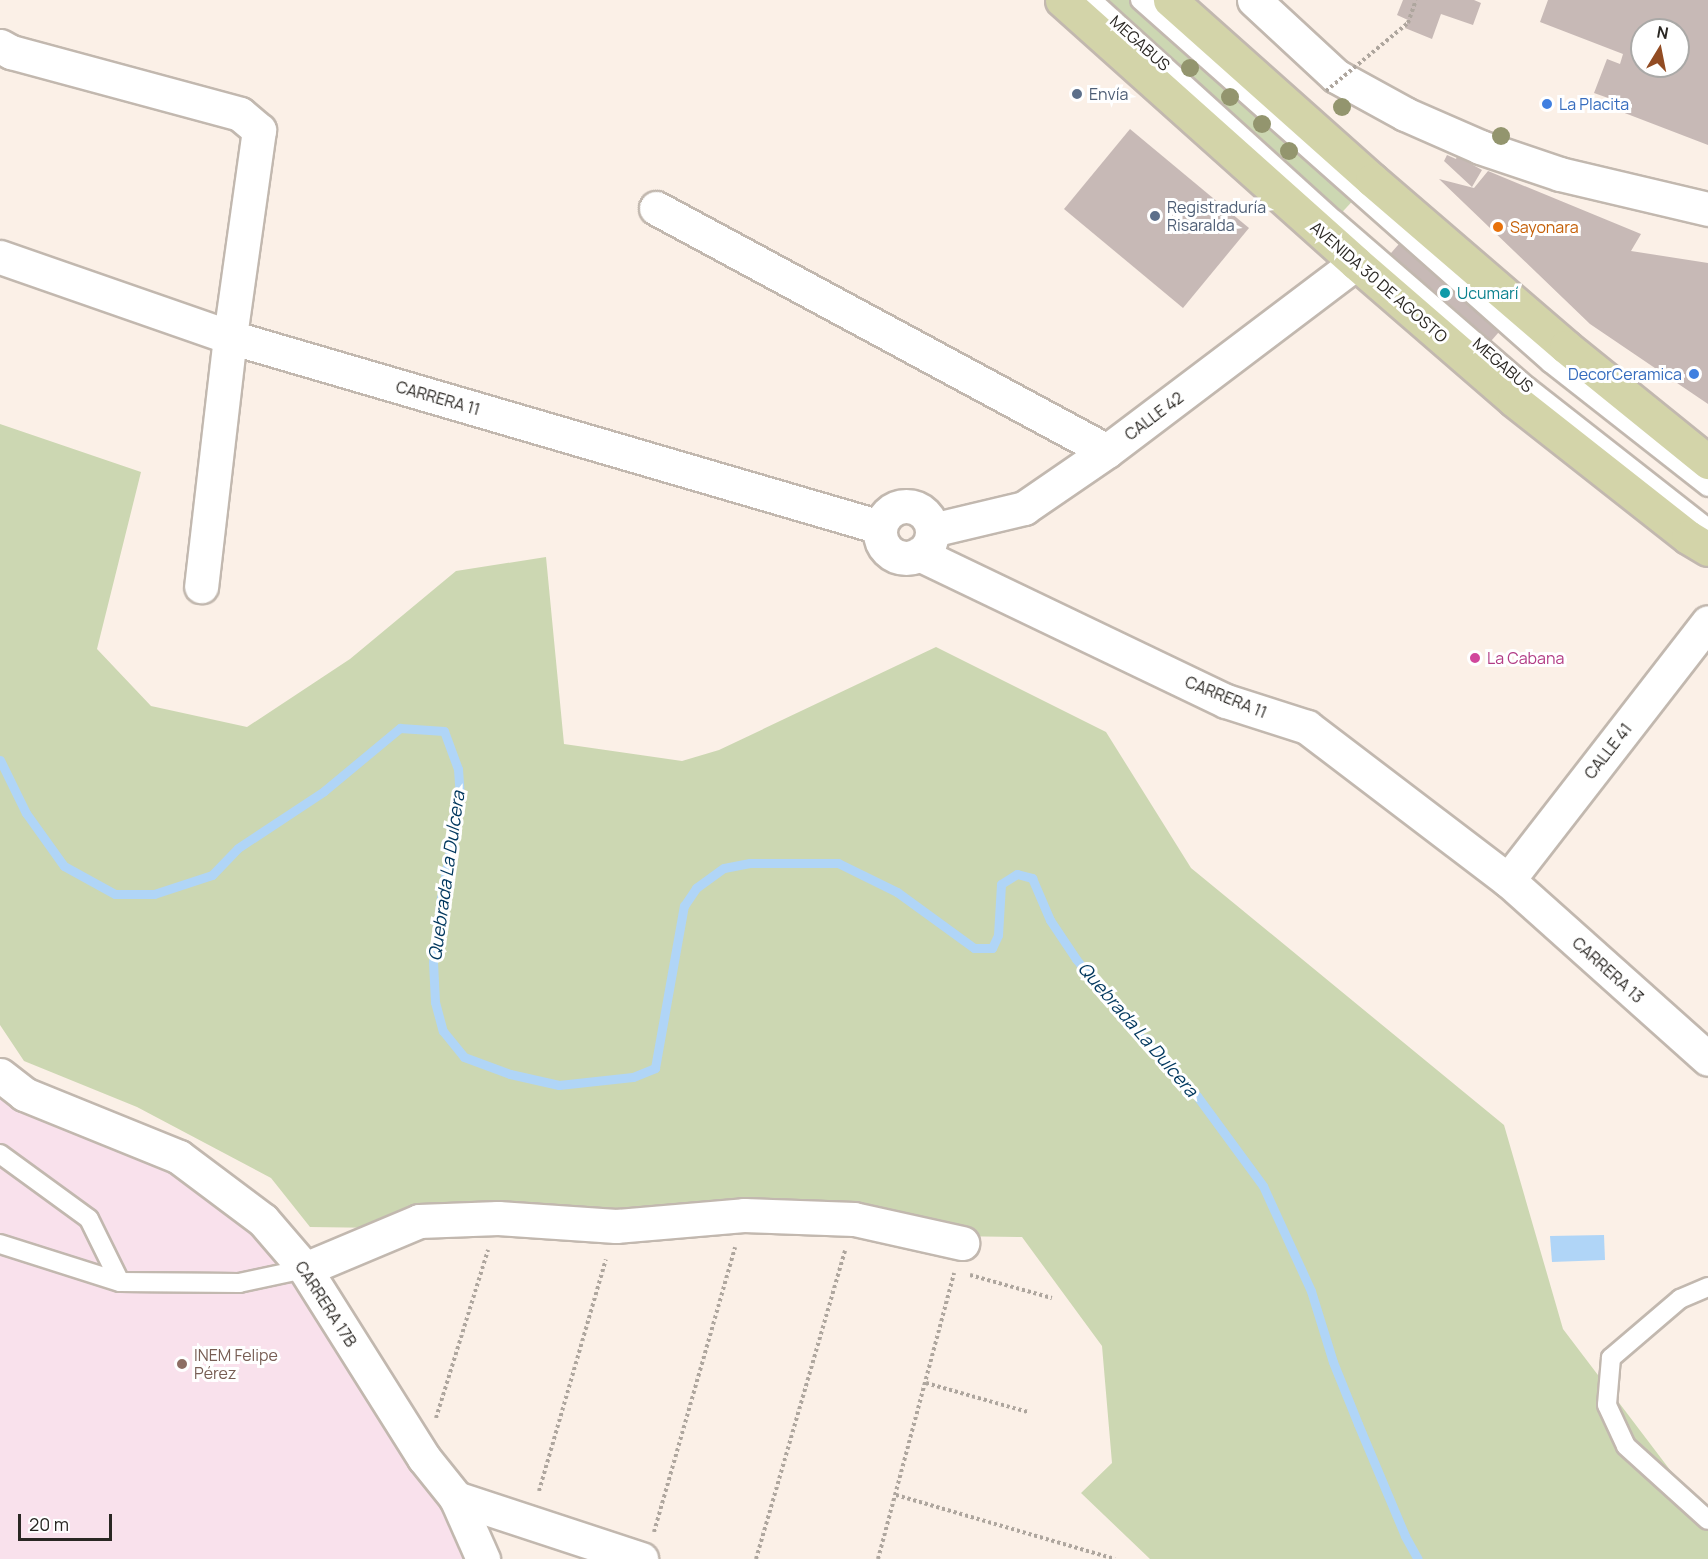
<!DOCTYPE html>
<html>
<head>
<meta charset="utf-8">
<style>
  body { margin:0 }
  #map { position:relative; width:1708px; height:1559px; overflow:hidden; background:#fbf0e7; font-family:Manrope,sans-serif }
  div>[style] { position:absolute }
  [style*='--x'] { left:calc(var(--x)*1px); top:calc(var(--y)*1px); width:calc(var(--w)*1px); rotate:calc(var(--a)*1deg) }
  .education>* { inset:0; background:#f9e1ec }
  .green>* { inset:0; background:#ccd7b2 }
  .water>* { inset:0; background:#b0d5f7 }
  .stream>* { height:9px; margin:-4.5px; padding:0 4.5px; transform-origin:4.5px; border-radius:4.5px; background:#b0d5f7 }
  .building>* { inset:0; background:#c7b9b6 }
  .path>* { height:4px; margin-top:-2px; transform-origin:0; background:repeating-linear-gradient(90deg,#aea69e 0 3px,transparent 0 6px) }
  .roads { filter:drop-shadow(2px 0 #c2b8af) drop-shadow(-2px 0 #c2b8af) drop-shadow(0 2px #c2b8af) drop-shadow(0 -2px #c2b8af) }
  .lane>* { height:18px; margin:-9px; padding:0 9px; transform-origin:9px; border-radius:9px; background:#fff }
  .street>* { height:33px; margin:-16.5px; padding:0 16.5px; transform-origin:16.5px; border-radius:16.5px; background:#fff }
  .secondary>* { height:33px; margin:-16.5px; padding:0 16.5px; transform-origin:16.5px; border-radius:16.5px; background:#fff }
  .secondary>.ring { margin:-16.5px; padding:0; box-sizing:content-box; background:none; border:33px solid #fff; border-radius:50% }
  .primary>* { height:33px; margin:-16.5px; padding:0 16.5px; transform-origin:16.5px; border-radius:16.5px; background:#d3d4a9 }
  .path-bridge>* { height:4px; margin-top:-2px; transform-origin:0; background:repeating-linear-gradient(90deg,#aea69e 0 3px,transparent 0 6px) }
  .trees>* { width:18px; height:18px; margin:-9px; border-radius:50%; background:#93956e }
  .dots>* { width:16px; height:16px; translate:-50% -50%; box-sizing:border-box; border:3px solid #fff; border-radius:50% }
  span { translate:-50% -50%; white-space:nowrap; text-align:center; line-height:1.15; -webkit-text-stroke:6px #fff; paint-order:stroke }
  .street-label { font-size:16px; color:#2a2723 }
  .service-label { font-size:16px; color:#4e5e75 }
  .left { translate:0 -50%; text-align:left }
  .shop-label { font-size:16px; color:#366cbe }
  .right { translate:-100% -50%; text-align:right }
  .food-label { font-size:16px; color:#c56008 }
  .culture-label { font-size:16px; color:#0d838f }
  .hotel-label { font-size:16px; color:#b23c85 }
  .education-label { font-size:16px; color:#785e54 }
  .water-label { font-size:18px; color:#00375e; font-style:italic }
  .north { position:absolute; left:1630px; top:18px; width:60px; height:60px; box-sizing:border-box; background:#fff; border:2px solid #aaa9a7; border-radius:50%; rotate:10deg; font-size:16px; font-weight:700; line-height:24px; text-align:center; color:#2a2723 }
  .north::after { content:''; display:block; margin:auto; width:21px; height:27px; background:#924c23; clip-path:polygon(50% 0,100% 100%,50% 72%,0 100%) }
  .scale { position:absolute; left:18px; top:1514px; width:94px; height:27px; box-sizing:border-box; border:3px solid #2a2723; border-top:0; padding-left:8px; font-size:18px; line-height:21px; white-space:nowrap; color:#2a2723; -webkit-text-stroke:4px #fff; paint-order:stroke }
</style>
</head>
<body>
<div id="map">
  <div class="education">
    <i style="clip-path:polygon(0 1075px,263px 1220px,483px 1559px,0 1559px)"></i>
  </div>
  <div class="green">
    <i style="clip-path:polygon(1092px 0,1140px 0,1358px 195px,1335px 220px)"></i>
    <i style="clip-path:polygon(0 424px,141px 472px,97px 649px,151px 706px,247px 727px,350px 659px,456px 571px,546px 557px,564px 744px,682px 761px,719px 750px,936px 647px,1106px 732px,1191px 868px,1504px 1125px,1563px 1329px,1708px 1520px,1708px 1559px,1150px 1559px,1081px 1493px,1112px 1463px,1102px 1346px,1022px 1237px,310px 1227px,271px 1178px,137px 1107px,24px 1061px,0 1025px)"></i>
  </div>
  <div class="water">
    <i style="clip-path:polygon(1604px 1235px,1605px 1260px,1552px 1262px,1550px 1236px)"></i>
  </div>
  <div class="stream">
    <i style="--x:0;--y:760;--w:59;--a:63.9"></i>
    <i style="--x:26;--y:813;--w:65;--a:54.4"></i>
    <i style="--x:64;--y:866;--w:58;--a:28.8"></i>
    <i style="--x:115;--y:894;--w:39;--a:0"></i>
    <i style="--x:154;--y:894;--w:61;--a:-18.1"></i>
    <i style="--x:212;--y:875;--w:37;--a:-46"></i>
    <i style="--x:238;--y:848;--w:103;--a:-33.5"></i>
    <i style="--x:324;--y:791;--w:99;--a:-39.7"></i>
    <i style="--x:400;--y:728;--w:44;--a:3.9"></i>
    <i style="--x:444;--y:731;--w:40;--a:69.8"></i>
    <i style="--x:458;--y:769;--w:27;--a:86"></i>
    <i style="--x:460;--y:796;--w:104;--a:100.6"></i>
    <i style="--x:441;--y:898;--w:64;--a:97.1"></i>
    <i style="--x:433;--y:962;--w:40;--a:87.1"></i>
    <i style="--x:435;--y:1002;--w:30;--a:75"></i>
    <i style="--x:443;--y:1031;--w:33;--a:51"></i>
    <i style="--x:464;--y:1057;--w:49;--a:20.3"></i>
    <i style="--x:510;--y:1074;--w:50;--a:12.7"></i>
    <i style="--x:559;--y:1085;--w:74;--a:-6.2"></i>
    <i style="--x:633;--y:1077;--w:24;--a:-22"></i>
    <i style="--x:655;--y:1068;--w:165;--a:-79.9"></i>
    <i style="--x:684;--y:906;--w:22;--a:-56"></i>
    <i style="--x:696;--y:888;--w:34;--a:-36"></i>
    <i style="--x:724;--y:868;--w:26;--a:-11"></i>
    <i style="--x:750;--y:863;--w:88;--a:0"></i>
    <i style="--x:838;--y:863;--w:66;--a:26.2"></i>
    <i style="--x:897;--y:892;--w:95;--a:36"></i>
    <i style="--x:974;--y:948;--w:18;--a:0"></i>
    <i style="--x:992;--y:948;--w:14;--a:-65"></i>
    <i style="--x:998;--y:935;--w:51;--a:-86.6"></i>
    <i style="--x:1001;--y:884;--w:19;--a:-32"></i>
    <i style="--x:1017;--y:874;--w:16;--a:15"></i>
    <i style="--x:1032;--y:878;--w:46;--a:66.8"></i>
    <i style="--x:1050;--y:920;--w:47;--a:56.3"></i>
    <i style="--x:1076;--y:959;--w:90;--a:50.8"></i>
    <i style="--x:1133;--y:1029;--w:93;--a:46.3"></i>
    <i style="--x:1197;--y:1096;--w:112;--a:53.7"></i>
    <i style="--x:1263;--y:1186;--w:115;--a:65.4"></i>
    <i style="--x:1311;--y:1291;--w:74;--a:72.8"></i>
    <i style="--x:1333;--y:1362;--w:67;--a:68"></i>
    <i style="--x:1358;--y:1424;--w:121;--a:67.2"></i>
    <i style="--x:1405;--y:1536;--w:26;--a:61"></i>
  </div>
  <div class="building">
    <i style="clip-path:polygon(1403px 0,1474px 0,1481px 3px,1473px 25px,1441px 14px,1432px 39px,1405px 28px,1408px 20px,1397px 15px)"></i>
    <i style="clip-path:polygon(evenodd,1548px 0,1708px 0,1708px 145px,1609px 107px,1611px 99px,1594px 93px,1607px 59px,1620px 64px,1623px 54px,1540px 22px,1548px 0,1642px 30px,1678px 30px,1678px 66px,1642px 66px,1642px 30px)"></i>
    <i style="clip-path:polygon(1130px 129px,1249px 228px,1183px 308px,1064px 209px)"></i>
    <i style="clip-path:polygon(1447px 155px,1456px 159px,1457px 156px,1482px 170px,1472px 187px,1444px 161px)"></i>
    <i style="clip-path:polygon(1488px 171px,1641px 234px,1631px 251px,1708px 263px,1708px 404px,1590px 324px,1439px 179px,1474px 188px)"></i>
    <i style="clip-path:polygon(1406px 236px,1506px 324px,1484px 349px,1384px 261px)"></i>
  </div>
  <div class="path">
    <i style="--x:970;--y:1275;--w:85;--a:15.7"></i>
    <i style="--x:926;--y:1383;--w:106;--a:15.9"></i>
    <i style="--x:436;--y:1418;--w:176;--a:-72.8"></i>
    <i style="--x:539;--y:1491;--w:241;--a:-73.9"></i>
    <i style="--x:896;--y:1495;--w:228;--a:16.3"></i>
    <i style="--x:654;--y:1532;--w:296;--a:-74.1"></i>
    <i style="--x:756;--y:1559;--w:321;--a:-73.9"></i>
    <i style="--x:878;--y:1559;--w:296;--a:-75.1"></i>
  </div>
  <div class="roads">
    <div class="lane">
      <i style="--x:1092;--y:0;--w:328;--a:42.2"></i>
      <i style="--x:1335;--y:220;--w:255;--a:40.9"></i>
      <i style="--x:1528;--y:387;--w:229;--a:38.1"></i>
      <i style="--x:1140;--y:0;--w:548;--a:41.52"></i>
      <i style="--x:1550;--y:363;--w:201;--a:38.1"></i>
      <i style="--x:0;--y:1154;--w:110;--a:36.1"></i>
      <i style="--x:89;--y:1219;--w:70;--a:63.8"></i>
      <i style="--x:0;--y:1244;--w:126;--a:17.6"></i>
      <i style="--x:120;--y:1282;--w:119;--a:0.5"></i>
      <i style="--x:239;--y:1283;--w:67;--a:-12"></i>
      <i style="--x:1708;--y:1287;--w:30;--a:157"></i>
      <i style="--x:1680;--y:1299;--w:91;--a:139.5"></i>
      <i style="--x:1611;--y:1358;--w:47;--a:94.9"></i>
      <i style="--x:1607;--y:1405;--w:45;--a:65.1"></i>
      <i style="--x:1626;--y:1446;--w:110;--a:42.1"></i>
    </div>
    <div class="street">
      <i style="--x:0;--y:46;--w:13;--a:29"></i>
      <i style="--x:11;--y:52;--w:237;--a:15.1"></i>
      <i style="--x:240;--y:114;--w:25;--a:40"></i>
      <i style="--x:259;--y:130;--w:209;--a:98"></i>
      <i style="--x:230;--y:337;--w:251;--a:96.6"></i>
      <i style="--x:656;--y:208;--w:512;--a:28.32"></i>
      <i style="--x:932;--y:530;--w:95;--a:-13.4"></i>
      <i style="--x:1024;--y:508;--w:101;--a:-34.5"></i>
      <i style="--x:1107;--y:451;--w:312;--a:-37.1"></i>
      <i style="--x:1508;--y:880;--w:326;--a:-52.2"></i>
      <i style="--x:305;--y:1269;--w:124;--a:-22.8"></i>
      <i style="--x:419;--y:1221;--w:79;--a:-2.2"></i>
      <i style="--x:498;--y:1218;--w:118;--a:3.9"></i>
      <i style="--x:616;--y:1226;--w:128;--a:-4.9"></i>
      <i style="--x:744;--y:1215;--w:110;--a:2.1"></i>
      <i style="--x:854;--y:1219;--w:111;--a:12.5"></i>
      <i style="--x:456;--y:1498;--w:195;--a:18.2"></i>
    </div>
    <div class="secondary">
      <i style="--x:1254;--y:0;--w:112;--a:42.8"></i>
      <i style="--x:1336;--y:76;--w:79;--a:28.8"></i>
      <i style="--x:1405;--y:114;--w:82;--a:23.7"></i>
      <i style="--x:1480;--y:147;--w:84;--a:18.6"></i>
      <i style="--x:1560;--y:174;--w:152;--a:13.3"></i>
      <i style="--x:0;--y:257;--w:244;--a:19.2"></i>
      <i style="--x:230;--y:337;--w:677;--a:16.29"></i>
      <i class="ring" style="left:880px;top:506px;width:19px;height:19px"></i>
      <i style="--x:919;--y:554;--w:340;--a:25.6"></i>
      <i style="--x:1226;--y:701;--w:85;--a:17.8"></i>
      <i style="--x:1307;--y:727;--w:253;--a:37.3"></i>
      <i style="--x:1508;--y:880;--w:268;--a:41.8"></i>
      <i style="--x:0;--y:1075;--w:31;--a:38"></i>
      <i style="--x:24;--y:1094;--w:167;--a:22.1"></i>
      <i style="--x:179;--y:1157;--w:105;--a:36.9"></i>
      <i style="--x:263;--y:1220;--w:65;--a:49.4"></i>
      <i style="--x:305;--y:1269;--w:223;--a:57.8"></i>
      <i style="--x:424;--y:1458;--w:51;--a:51.3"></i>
      <i style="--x:456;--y:1498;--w:67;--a:66.1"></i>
    </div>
    <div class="primary">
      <i style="--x:1062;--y:0;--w:394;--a:41.8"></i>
      <i style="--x:1356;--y:263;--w:209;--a:40.9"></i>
      <i style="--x:1514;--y:400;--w:221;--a:38.2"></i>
      <i style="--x:1688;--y:537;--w:23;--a:31"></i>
      <i style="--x:1170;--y:0;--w:271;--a:41.7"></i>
      <i style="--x:1372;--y:180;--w:256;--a:40.7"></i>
      <i style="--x:1566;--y:347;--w:183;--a:39"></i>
    </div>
  </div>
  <div class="path-bridge">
    <i style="--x:1326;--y:91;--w:107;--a:-39.7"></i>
    <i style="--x:1408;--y:23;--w:24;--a:-71"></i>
  </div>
  <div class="trees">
    <i style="left:1190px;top:68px"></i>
    <i style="left:1230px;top:97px"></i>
    <i style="left:1342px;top:107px"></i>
    <i style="left:1262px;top:124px"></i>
    <i style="left:1501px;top:136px"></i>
    <i style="left:1289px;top:151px"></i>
  </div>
  <div class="dots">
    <i style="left:1077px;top:94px;background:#5c6f8a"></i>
    <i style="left:1547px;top:104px;background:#3f7fe0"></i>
    <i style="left:1155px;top:216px;background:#5c6f8a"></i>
    <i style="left:1498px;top:227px;background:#e8710a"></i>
    <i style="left:1445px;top:293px;background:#0f9aa8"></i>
    <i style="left:1694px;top:374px;background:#3f7fe0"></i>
    <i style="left:1475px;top:658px;background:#d1479c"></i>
    <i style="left:182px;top:1364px;background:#8d6e63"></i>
  </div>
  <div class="street-label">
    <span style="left:1140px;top:43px;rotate:42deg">MEGABUS</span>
    <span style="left:1379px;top:282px;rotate:41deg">AVENIDA 30 DE AGOSTO</span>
    <span style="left:1503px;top:365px;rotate:41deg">MEGABUS</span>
    <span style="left:438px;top:398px;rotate:16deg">CARRERA 11</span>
    <span style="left:1154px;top:416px;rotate:-37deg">CALLE 42</span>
    <span style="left:1226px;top:697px;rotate:22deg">CARRERA 11</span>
    <span style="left:1608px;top:751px;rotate:-52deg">CALLE 41</span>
    <span style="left:1608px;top:970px;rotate:42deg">CARRERA 13</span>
    <span style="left:326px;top:1304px;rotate:57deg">CARRERA 17B</span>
  </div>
  <div class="service-label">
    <span class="left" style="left:1089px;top:94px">Envía</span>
    <span class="left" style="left:1167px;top:216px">Registraduría<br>Risaralda</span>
  </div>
  <div class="shop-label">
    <span class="left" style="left:1559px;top:104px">La Placita</span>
    <span class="right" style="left:1682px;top:374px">DecorCeramica</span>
  </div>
  <div class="food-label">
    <span class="left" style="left:1510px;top:227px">Sayonara</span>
  </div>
  <div class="culture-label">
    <span class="left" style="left:1457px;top:293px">Ucumarí</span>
  </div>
  <div class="hotel-label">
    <span class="left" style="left:1487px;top:658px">La Cabana</span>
  </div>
  <div class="education-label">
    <span class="left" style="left:194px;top:1364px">INEM Felipe<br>Pérez</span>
  </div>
  <div class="water-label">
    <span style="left:446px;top:876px;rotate:-82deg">Quebrada La Dulcera</span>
    <span style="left:1138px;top:1029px;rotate:49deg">Quebrada La Dulcera</span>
  </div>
  <div class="north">N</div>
  <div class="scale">20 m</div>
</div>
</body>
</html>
